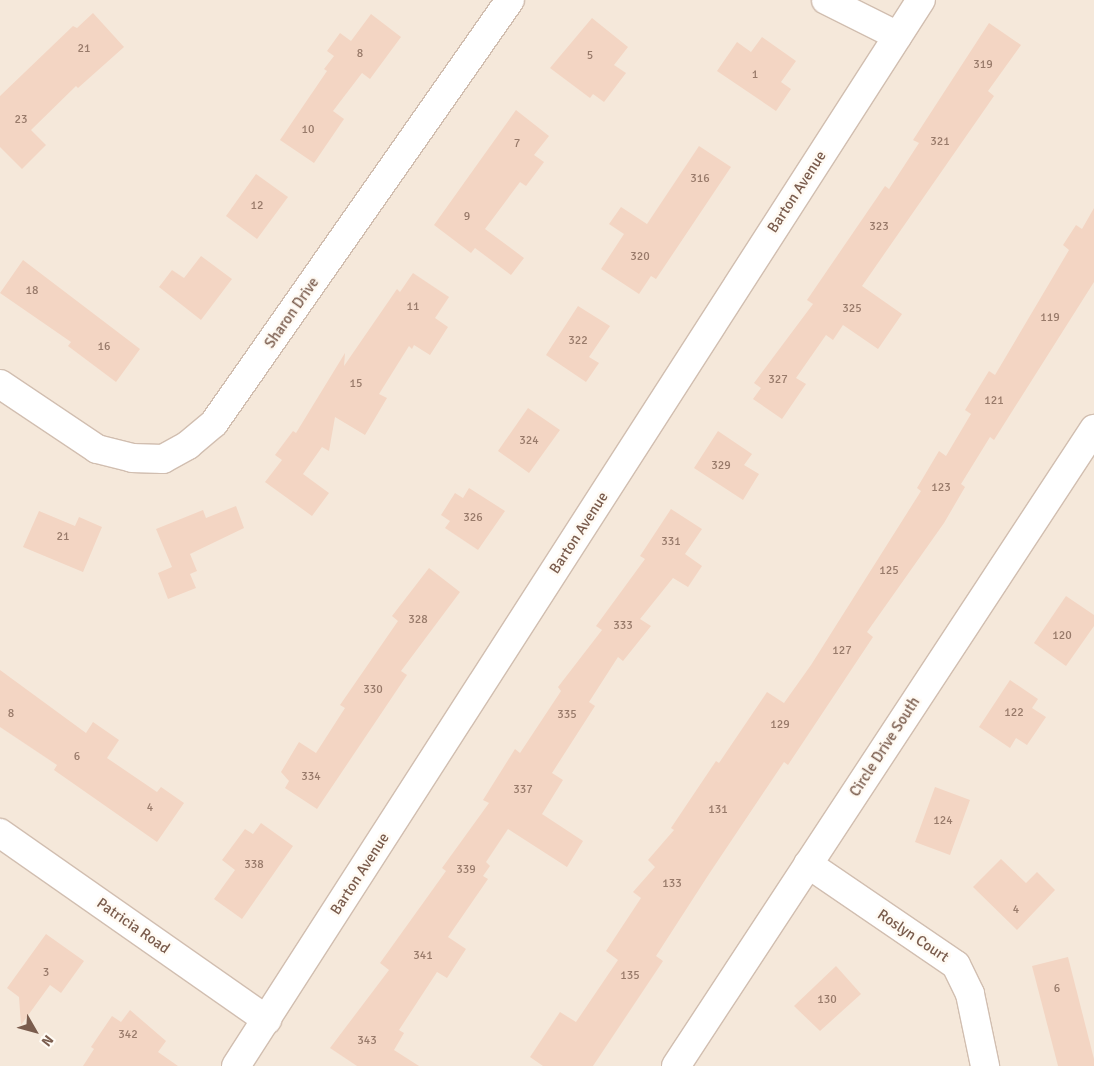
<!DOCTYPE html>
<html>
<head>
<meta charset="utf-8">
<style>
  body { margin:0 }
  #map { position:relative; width:1094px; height:1066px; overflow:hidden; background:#fdf6ec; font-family:Signika,sans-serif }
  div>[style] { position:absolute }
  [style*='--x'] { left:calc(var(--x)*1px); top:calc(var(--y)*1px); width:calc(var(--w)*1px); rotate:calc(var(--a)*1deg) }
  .residential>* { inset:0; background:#f5e8da }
  .building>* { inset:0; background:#f3d5c3 }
  .roads { filter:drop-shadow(1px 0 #d1beb0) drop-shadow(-1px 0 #d1beb0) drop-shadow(0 1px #d1beb0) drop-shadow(0 -1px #d1beb0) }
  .street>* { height:28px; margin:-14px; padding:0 14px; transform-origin:14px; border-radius:14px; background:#fff }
  .secondary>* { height:28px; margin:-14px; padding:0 14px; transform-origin:14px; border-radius:14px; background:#fff }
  span { translate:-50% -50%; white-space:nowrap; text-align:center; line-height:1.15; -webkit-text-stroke:5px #fffaf3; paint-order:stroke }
  .number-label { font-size:12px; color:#987a6a }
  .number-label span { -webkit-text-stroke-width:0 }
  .street-label { font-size:15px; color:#7a5c4d }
  .north { position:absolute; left:10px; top:1006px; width:50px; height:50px; -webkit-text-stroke:4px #fffaf3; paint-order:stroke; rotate:128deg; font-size:14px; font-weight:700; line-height:20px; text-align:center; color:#7a5c4d }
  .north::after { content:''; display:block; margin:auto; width:18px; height:22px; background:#7a5c4d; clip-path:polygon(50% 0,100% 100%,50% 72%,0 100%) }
</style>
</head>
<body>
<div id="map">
  <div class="residential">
    <i style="clip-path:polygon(0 0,1094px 0,1094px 1066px,0 1066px)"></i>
  </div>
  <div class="building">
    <i style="clip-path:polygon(93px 13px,124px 47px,78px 88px,76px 86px,31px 130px,46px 145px,22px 169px,0 147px,0 96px,73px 26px,77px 28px)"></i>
    <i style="clip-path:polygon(371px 14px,401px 37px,370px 79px,362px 73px,333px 111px,344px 119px,314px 163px,280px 140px,327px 71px,324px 69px,334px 56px,327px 51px,340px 33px,351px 41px)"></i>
    <i style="clip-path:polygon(592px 18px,628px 47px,614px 65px,626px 73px,604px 102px,593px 94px,590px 98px,550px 68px)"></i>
    <i style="clip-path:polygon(989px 23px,1021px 45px,988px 91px,994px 96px,862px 286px,902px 314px,878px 349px,843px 325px,833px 340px,826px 335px,796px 378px,806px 384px,782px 419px,753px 399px,761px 388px,754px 383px,813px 304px,807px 300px,885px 186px,889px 189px,919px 143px,913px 140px)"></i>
    <i style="clip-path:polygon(762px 37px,796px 61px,781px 82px,791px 89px,776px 111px,717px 71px,737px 42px,751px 52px)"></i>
    <i style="clip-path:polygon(516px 110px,549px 136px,534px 155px,544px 162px,526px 186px,520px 182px,485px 229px,524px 258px,511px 275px,475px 248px,471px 253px,434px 225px)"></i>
    <i style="clip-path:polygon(699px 146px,731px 167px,656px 279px,651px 276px,639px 294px,601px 269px,624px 234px,609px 224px,621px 207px,647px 224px)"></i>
    <i style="clip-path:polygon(256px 174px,288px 197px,257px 239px,226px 216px)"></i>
    <i style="clip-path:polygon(1094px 208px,1094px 282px,994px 440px,990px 437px,961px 484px,965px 487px,944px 523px,867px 632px,873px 637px,788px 765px,784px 762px,709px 874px,656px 956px,663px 961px,593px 1066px,543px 1066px,530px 1057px,560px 1012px,576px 1022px,618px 960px,606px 951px,641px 898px,633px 892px,655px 867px,648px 860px,674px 830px,671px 828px,716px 761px,719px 763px,767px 692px,784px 703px,811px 665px,921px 491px,917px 488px,939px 451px,946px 456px,971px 414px,965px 410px,989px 371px,995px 375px,1069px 250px,1063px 245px,1076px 225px,1082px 229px)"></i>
    <i style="clip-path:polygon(201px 256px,232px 279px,201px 320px,159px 287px,172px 270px,184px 278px)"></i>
    <i style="clip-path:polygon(23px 260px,140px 349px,116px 382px,68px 346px,71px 342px,0 293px)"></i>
    <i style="clip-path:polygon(413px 273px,449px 297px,435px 318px,448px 327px,430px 355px,414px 345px,412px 349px,409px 346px,379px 394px,387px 398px,365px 435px,335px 417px,329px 451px,322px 447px,303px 474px,329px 493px,312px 516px,265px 482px,282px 460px,275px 455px,293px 431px,296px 433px,345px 353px,344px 366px,397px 289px,400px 292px)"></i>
    <i style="clip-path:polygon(578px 306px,610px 326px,589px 357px,599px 363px,586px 382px,546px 355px)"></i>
    <i style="clip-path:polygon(528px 408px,560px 430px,529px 473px,498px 451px)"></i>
    <i style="clip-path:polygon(718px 431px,752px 454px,744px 465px,759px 474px,743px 500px,694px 468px)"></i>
    <i style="clip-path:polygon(469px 488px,505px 511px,478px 550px,445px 528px,450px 521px,441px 515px,455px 493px,463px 498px)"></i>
    <i style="clip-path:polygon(236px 506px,244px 528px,190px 554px,197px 571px,190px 574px,196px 588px,168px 599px,158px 573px,172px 567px,156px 529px,203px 510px,206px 518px)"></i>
    <i style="clip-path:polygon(671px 509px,702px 529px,685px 554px,702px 566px,688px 587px,673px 578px,640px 619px,651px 626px,623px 661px,618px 657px,589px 702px,595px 706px,552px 773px,563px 780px,542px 814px,583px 841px,567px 867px,508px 829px,486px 862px,490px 866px,483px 876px,488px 879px,448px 937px,466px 949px,447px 978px,437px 972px,399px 1030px,404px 1033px,394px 1050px,419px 1066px,357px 1066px,330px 1048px,389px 970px,380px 963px,446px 871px,442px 868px,489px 803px,483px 800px,515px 749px,520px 753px,561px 691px,558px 687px,602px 630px,596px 626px,645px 559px,640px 556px)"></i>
    <i style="clip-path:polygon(39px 511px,75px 526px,79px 517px,102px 527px,83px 572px,23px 547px)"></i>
    <i style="clip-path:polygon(429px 568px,460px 592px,401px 671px,407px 675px,317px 809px,285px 788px,289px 781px,281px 772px,299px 742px,316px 753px,345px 708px,340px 705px,398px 621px,392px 616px)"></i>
    <i style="clip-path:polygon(1066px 596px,1094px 615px,1094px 626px,1066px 666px,1034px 643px)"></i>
    <i style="clip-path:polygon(0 670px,86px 733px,93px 722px,119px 740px,107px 758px,157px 792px,161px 787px,184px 803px,157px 842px,54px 770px,57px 765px,0 727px)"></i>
    <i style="clip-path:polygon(1010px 680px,1038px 699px,1032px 708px,1046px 717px,1027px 745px,1016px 738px,1010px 748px,979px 727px)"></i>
    <i style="clip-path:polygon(935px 787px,970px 800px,950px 855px,915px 842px)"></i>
    <i style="clip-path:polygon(261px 823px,293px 846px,242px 919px,214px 899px,235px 870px,222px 860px,245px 829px,253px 834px)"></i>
    <i style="clip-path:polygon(1001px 859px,1026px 883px,1037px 872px,1055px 890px,1017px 930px,973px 887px)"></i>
    <i style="clip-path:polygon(46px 934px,84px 961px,61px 993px,50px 985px,21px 1025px,19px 997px,7px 988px)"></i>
    <i style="clip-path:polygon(1068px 957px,1094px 1059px,1094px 1066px,1058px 1066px,1032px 966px)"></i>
    <i style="clip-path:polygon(836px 966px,861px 994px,820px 1031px,794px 1006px)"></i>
    <i style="clip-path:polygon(130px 1010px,166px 1041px,158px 1052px,178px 1066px,83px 1066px,94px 1049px,91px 1047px,112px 1016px,121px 1022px)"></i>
  </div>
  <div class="roads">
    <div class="street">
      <i style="--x:826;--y:0;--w:80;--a:26.6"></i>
      <i style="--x:0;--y:384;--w:117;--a:33.8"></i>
      <i style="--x:97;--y:449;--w:36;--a:14"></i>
      <i style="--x:132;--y:458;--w:31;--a:2"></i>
      <i style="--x:163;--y:459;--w:29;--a:-29"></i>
      <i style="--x:188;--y:445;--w:34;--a:-40"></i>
      <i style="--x:214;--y:423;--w:516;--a:-55.02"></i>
      <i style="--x:0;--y:833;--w:326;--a:35"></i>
      <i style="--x:808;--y:864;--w:179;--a:34.3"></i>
      <i style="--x:956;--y:965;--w:32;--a:64"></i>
      <i style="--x:970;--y:994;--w:74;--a:78.2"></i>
      <i style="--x:676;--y:1066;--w:762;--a:-56.73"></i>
    </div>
    <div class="secondary">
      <i style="--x:236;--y:1066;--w:1267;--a:-57.28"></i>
    </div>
  </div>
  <div class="number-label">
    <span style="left:84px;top:49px">21</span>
    <span style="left:360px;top:54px">8</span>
    <span style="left:590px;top:56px">5</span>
    <span style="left:983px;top:65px">319</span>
    <span style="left:755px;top:75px">1</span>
    <span style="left:21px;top:120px">23</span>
    <span style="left:308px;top:130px">10</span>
    <span style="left:940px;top:142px">321</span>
    <span style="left:517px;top:144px">7</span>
    <span style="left:700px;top:179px">316</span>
    <span style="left:257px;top:206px">12</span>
    <span style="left:467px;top:217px">9</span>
    <span style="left:879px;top:227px">323</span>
    <span style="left:640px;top:257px">320</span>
    <span style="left:32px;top:291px">18</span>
    <span style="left:413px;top:307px">11</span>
    <span style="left:852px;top:309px">325</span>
    <span style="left:1050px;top:318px">119</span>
    <span style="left:578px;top:341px">322</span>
    <span style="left:104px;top:347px">16</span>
    <span style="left:778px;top:380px">327</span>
    <span style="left:356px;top:384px">15</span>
    <span style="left:994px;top:401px">121</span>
    <span style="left:529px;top:441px">324</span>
    <span style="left:721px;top:466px">329</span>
    <span style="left:941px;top:488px">123</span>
    <span style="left:473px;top:518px">326</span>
    <span style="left:63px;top:537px">21</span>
    <span style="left:671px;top:542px">331</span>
    <span style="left:889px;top:571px">125</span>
    <span style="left:418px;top:620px">328</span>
    <span style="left:623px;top:626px">333</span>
    <span style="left:1062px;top:636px">120</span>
    <span style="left:842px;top:651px">127</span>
    <span style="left:373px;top:690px">330</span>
    <span style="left:1014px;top:713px">122</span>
    <span style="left:11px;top:714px">8</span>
    <span style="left:567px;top:715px">335</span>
    <span style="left:780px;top:725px">129</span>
    <span style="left:77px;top:757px">6</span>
    <span style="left:311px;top:777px">334</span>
    <span style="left:523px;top:790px">337</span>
    <span style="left:150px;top:808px">4</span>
    <span style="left:718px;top:810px">131</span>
    <span style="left:943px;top:821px">124</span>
    <span style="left:254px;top:865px">338</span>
    <span style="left:466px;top:870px">339</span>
    <span style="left:672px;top:884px">133</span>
    <span style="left:1016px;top:910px">4</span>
    <span style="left:423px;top:956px">341</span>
    <span style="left:46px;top:973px">3</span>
    <span style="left:630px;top:976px">135</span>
    <span style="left:1057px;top:989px">6</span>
    <span style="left:827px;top:1000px">130</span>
    <span style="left:128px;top:1035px">342</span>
    <span style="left:367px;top:1041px">343</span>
  </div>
  <div class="street-label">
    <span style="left:797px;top:192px;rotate:-57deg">Barton Avenue</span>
    <span style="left:292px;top:313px;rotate:-55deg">Sharon Drive</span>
    <span style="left:579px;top:533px;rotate:-57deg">Barton Avenue</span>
    <span style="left:885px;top:747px;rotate:-57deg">Circle Drive South</span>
    <span style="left:360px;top:874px;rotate:-57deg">Barton Avenue</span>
    <span style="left:133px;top:926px;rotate:35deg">Patricia Road</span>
    <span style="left:913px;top:936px;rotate:34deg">Roslyn Court</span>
  </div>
  <div class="north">N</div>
</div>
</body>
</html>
